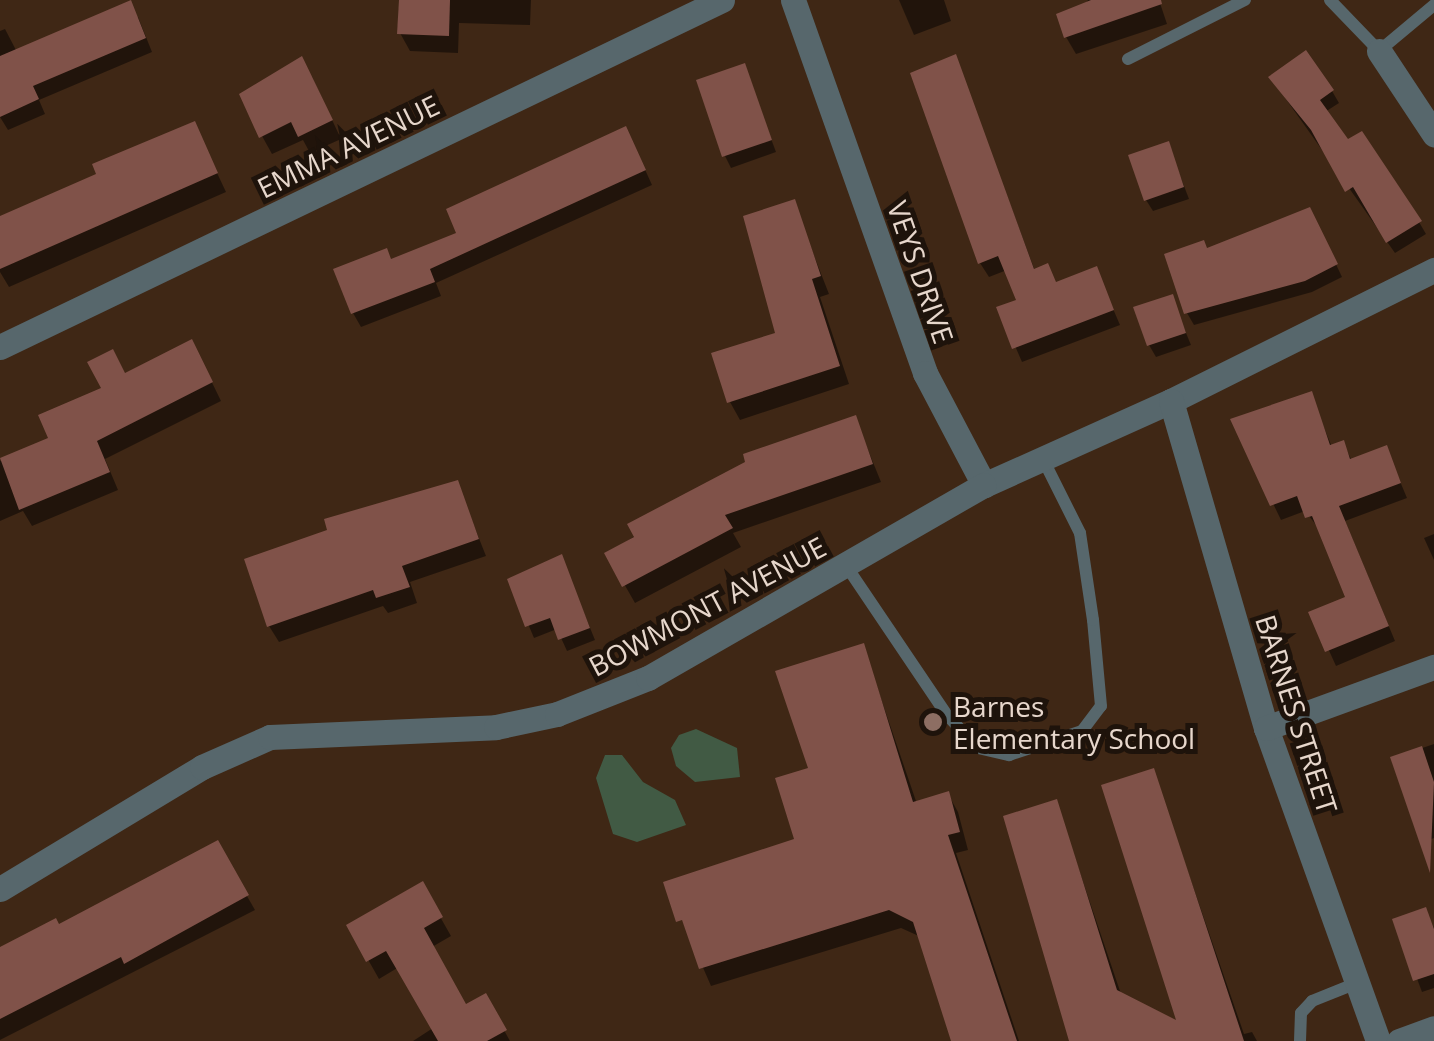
<!DOCTYPE html>
<html>
<head>
<meta charset="utf-8">
<style>
  body { margin:0 }
  #map { position:relative; width:1434px; height:1041px; overflow:hidden; background:#3f2715; font-family:"Open Sans",sans-serif }
  div>[style] { position:absolute }
  [style*='--x'] { left:calc(var(--x)*1px); top:calc(var(--y)*1px); width:calc(var(--w)*1px); rotate:calc(var(--a)*1deg) }
  .green>* { inset:0; background:#415a44 }
  .shadow>* { inset:0; background:#0007 }
  .building>* { inset:0; background:#805249 }
  .lane>* { height:12px; margin:-6px; padding:0 6px; transform-origin:6px; border-radius:6px; background:#57676c }
  .street>* { height:25px; margin:-12.5px; padding:0 12.5px; transform-origin:12.5px; border-radius:12.5px; background:#57676c }
  .dots>* { width:28px; height:28px; translate:-50% -50%; box-sizing:border-box; border:5px solid #1e130b; border-radius:50% }
  span { translate:-50% -50%; white-space:nowrap; text-align:center; line-height:1.15; -webkit-text-stroke:10px #1e130b; paint-order:stroke }
  .street-label { font-size:28px; color:#e7d7cc }
  .poi-label { font-size:28px; color:#e7d7cc }
  .left { translate:0 -50%; text-align:left }
</style>
</head>
<body>
<div id="map">
  <div class="green">
    <i style="clip-path:polygon(696px 729px,737px 748px,740px 777px,695px 782px,676px 766px,671px 748px,679px 735px)"></i>
    <i style="clip-path:polygon(605px 755px,622px 755px,643px 782px,675px 800px,686px 825px,637px 842px,613px 834px,596px 778px)"></i>
  </div>
  <div class="shadow">
    <i style="clip-path:polygon(401px 0,531px 0,530px 25px,459px 23px,458px 53px,410px 51px,400px 33px)"></i>
    <i style="clip-path:polygon(899px 0,944px 0,951px 21px,914px 35px)"></i>
    <i style="clip-path:polygon(1088px 0,1159px 0,1167px 24px,1076px 54px,1066px 37px)"></i>
    <i style="clip-path:polygon(138px 17px,152px 52px,39px 100px,45px 114px,8px 130px,0 117px,0 31px,5px 29px,17px 52px)"></i>
    <i style="clip-path:polygon(955px 57px,1035px 271px,1057px 284px,1096px 269px,1120px 325px,1022px 362px,999px 309px,1019px 301px,1007px 270px,989px 277px,980px 263px)"></i>
    <i style="clip-path:polygon(744px 66px,776px 152px,731px 168px,725px 156px)"></i>
    <i style="clip-path:polygon(312px 77px,341px 139px,310px 153px,303px 140px,272px 154px,262px 136px)"></i>
    <i style="clip-path:polygon(1271px 78px,1332px 91px,1339px 103px,1325px 112px,1347px 143px,1397px 184px,1426px 234px,1395px 253px)"></i>
    <i style="clip-path:polygon(194px 124px,226px 192px,9px 287px,0 272px,0 218px,100px 176px)"></i>
    <i style="clip-path:polygon(633px 143px,652px 185px,436px 283px,441px 296px,361px 327px,353px 313px,391px 261px,459px 234px)"></i>
    <i style="clip-path:polygon(1168px 144px,1189px 199px,1153px 211px,1146px 200px)"></i>
    <i style="clip-path:polygon(793px 202px,829px 294px,820px 297px,849px 384px,740px 420px,730px 402px,778px 334px)"></i>
    <i style="clip-path:polygon(1316px 222px,1342px 277px,1312px 292px,1194px 325px,1187px 313px,1207px 251px)"></i>
    <i style="clip-path:polygon(1171px 297px,1191px 345px,1156px 357px,1149px 345px)"></i>
    <i style="clip-path:polygon(201px 360px,221px 401px,105px 459px,118px 490px,32px 526px,23px 511px,0 521px,0 461px,51px 439px,125px 375px)"></i>
    <i style="clip-path:polygon(1310px 394px,1332px 447px,1343px 443px,1352px 461px,1386px 448px,1407px 498px,1345px 521px,1395px 641px,1336px 666px,1312px 613px,1348px 598px,1320px 530px,1305px 511px,1281px 520px,1233px 421px)"></i>
    <i style="clip-path:polygon(855px 418px,881px 482px,733px 533px,741px 547px,635px 603px,607px 554px,748px 463px)"></i>
    <i style="clip-path:polygon(457px 483px,486px 556px,410px 582px,417px 603px,388px 613px,383px 606px,279px 642px,269px 626px)"></i>
    <i style="clip-path:polygon(1434px 534px,1434px 560px,1424px 538px)"></i>
    <i style="clip-path:polygon(561px 557px,595px 640px,567px 651px,557px 629px,534px 638px,510px 581px)"></i>
    <i style="clip-path:polygon(863px 646px,917px 804px,948px 794px,958px 812px,968px 850px,956px 853px,1019px 1041px,954px 1041px,921px 937px,901px 928px,711px 986px,666px 883px,797px 841px,811px 770px)"></i>
    <i style="clip-path:polygon(1434px 744px,1434px 838px,1424px 842px,1393px 758px)"></i>
    <i style="clip-path:polygon(1153px 771px,1244px 1034px,1252px 1032px,1257px 1041px,1071px 1041px,1056px 802px,1121px 994px,1180px 1025px)"></i>
    <i style="clip-path:polygon(217px 844px,255px 910px,0 1040px,0 958px)"></i>
    <i style="clip-path:polygon(422px 885px,451px 936px,432px 947px,466px 1008px,485px 996px,510px 1041px,413px 1041px,433px 1028px,399px 967px,379px 979px,349px 926px)"></i>
    <i style="clip-path:polygon(1425px 910px,1434px 928px,1434px 988px,1422px 992px,1395px 920px)"></i>
  </div>
  <div class="building">
    <i style="clip-path:polygon(131px 0,146px 38px,33px 86px,39px 99px,0 117px,0 56px)"></i>
    <i style="clip-path:polygon(399px 0,450px 0,449px 36px,397px 34px)"></i>
    <i style="clip-path:polygon(1091px 0,1161px 0,1162px 4px,1064px 38px,1056px 14px)"></i>
    <i style="clip-path:polygon(1306px 50px,1334px 90px,1320px 100px,1348px 139px,1362px 131px,1422px 221px,1386px 243px,1353px 187px,1345px 192px,1311px 130px,1268px 77px)"></i>
    <i style="clip-path:polygon(956px 54px,1034px 269px,1048px 263px,1056px 282px,1097px 266px,1114px 310px,1012px 349px,996px 307px,1016px 300px,998px 256px,978px 264px,910px 73px)"></i>
    <i style="clip-path:polygon(302px 56px,333px 120px,298px 137px,291px 122px,259px 138px,239px 94px)"></i>
    <i style="clip-path:polygon(745px 63px,772px 140px,722px 157px,696px 80px)"></i>
    <i style="clip-path:polygon(195px 121px,218px 173px,0 269px,0 216px,96px 174px,92px 164px)"></i>
    <i style="clip-path:polygon(626px 126px,646px 170px,430px 269px,435px 282px,351px 314px,333px 269px,387px 248px,391px 259px,456px 233px,446px 209px)"></i>
    <i style="clip-path:polygon(1169px 141px,1184px 187px,1144px 201px,1128px 155px)"></i>
    <i style="clip-path:polygon(795px 199px,821px 276px,812px 279px,840px 366px,727px 403px,711px 353px,775px 333px,743px 216px)"></i>
    <i style="clip-path:polygon(1310px 207px,1338px 264px,1305px 281px,1184px 314px,1164px 254px,1204px 240px,1207px 248px)"></i>
    <i style="clip-path:polygon(1173px 294px,1186px 333px,1147px 346px,1133px 307px)"></i>
    <i style="clip-path:polygon(192px 339px,213px 382px,97px 441px,110px 472px,19px 510px,0 458px,48px 438px,38px 415px,101px 388px,87px 362px,113px 349px,125px 373px)"></i>
    <i style="clip-path:polygon(1312px 391px,1330px 445px,1344px 440px,1350px 459px,1387px 445px,1401px 483px,1339px 506px,1389px 626px,1325px 652px,1308px 612px,1345px 597px,1312px 516px,1305px 518px,1297px 496px,1270px 506px,1230px 419px)"></i>
    <i style="clip-path:polygon(856px 415px,873px 464px,725px 515px,733px 528px,622px 587px,604px 553px,634px 537px,627px 524px,745px 462px,743px 454px)"></i>
    <i style="clip-path:polygon(458px 480px,479px 539px,402px 566px,410px 587px,376px 598px,373px 590px,267px 627px,244px 559px,327px 530px,324px 519px)"></i>
    <i style="clip-path:polygon(562px 554px,590px 628px,558px 640px,550px 618px,525px 627px,507px 579px)"></i>
    <i style="clip-path:polygon(864px 643px,913px 802px,949px 791px,960px 832px,948px 835px,1017px 1041px,951px 1041px,913px 922px,889px 910px,699px 969px,682px 920px,676px 922px,663px 882px,794px 839px,775px 778px,808px 768px,775px 671px)"></i>
    <i style="clip-path:polygon(1422px 746px,1434px 782px,1430px 873px,1390px 757px)"></i>
    <i style="clip-path:polygon(1154px 768px,1244px 1041px,1069px 1041px,1003px 816px,1057px 799px,1117px 990px,1176px 1020px,1101px 785px)"></i>
    <i style="clip-path:polygon(218px 840px,249px 895px,124px 964px,121px 957px,0 1019px,0 947px,56px 918px,59px 924px)"></i>
    <i style="clip-path:polygon(423px 881px,443px 917px,424px 928px,466px 1004px,486px 993px,507px 1030px,487px 1041px,438px 1041px,386px 951px,366px 962px,346px 925px)"></i>
    <i style="clip-path:polygon(1426px 907px,1434px 929px,1434px 974px,1413px 981px,1392px 919px)"></i>
  </div>
  <div class="lane">
    <i style="--x:1330;--y:0;--w:71;--a:46.1"></i>
    <i style="--x:1379;--y:51;--w:72;--a:-39.9"></i>
    <i style="--x:1128;--y:59;--w:131;--a:-26.8"></i>
    <i style="--x:847;--y:567;--w:179;--a:56"></i>
    <i style="--x:947;--y:715;--w:45;--a:46.8"></i>
    <i style="--x:978;--y:748;--w:32;--a:13"></i>
    <i style="--x:1009;--y:755;--w:77;--a:-18.2"></i>
    <i style="--x:1082;--y:731;--w:31;--a:-53"></i>
    <i style="--x:1101;--y:706;--w:86;--a:-95.3"></i>
    <i style="--x:1093;--y:620;--w:88;--a:-98.5"></i>
    <i style="--x:1080;--y:533;--w:85;--a:-116.6"></i>
    <i style="--x:1300;--y:1041;--w:28;--a:-88"></i>
    <i style="--x:1301;--y:1013;--w:16;--a:-47"></i>
    <i style="--x:1312;--y:1001;--w:48;--a:-21.8"></i>
  </div>
  <div class="street">
    <i style="--x:793;--y:0;--w:396;--a:70.5"></i>
    <i style="--x:925;--y:373;--w:127;--a:62.2"></i>
    <i style="--x:984;--y:485;--w:205;--a:-24.2"></i>
    <i style="--x:1171;--y:401;--w:294;--a:-26.5"></i>
    <i style="--x:1379;--y:51;--w:100;--a:56.5"></i>
    <i style="--x:0;--y:347;--w:801;--a:-25.67"></i>
    <i style="--x:1171;--y:401;--w:341;--a:73.8"></i>
    <i style="--x:1266;--y:728;--w:332;--a:70.3"></i>
    <i style="--x:1266;--y:728;--w:179;--a:-20"></i>
    <i style="--x:0;--y:889;--w:236;--a:-31.1"></i>
    <i style="--x:202;--y:767;--w:74;--a:-23.8"></i>
    <i style="--x:270;--y:737;--w:226;--a:-2.5"></i>
    <i style="--x:496;--y:727;--w:62;--a:-12"></i>
    <i style="--x:557;--y:714;--w:98;--a:-21.6"></i>
    <i style="--x:648;--y:678;--w:387;--a:-29.9"></i>
    <i style="--x:1399;--y:1041;--w:37;--a:-20"></i>
  </div>
  <div class="dots">
    <i style="left:933px;top:722px;background:#8d6e63"></i>
  </div>
  <div class="street-label">
    <span style="left:348px;top:146px;rotate:-26deg">EMMA AVENUE</span>
    <span style="left:921px;top:272px;rotate:71deg">VEYS DRIVE</span>
    <span style="left:707px;top:606px;rotate:-28deg">BOWMONT AVENUE</span>
    <span style="left:1297px;top:714px;rotate:72deg">BARNES STREET</span>
  </div>
  <div class="poi-label">
    <span class="left" style="left:953px;top:722px">Barnes<br>Elementary School</span>
  </div>
</div>
</body>
</html>
